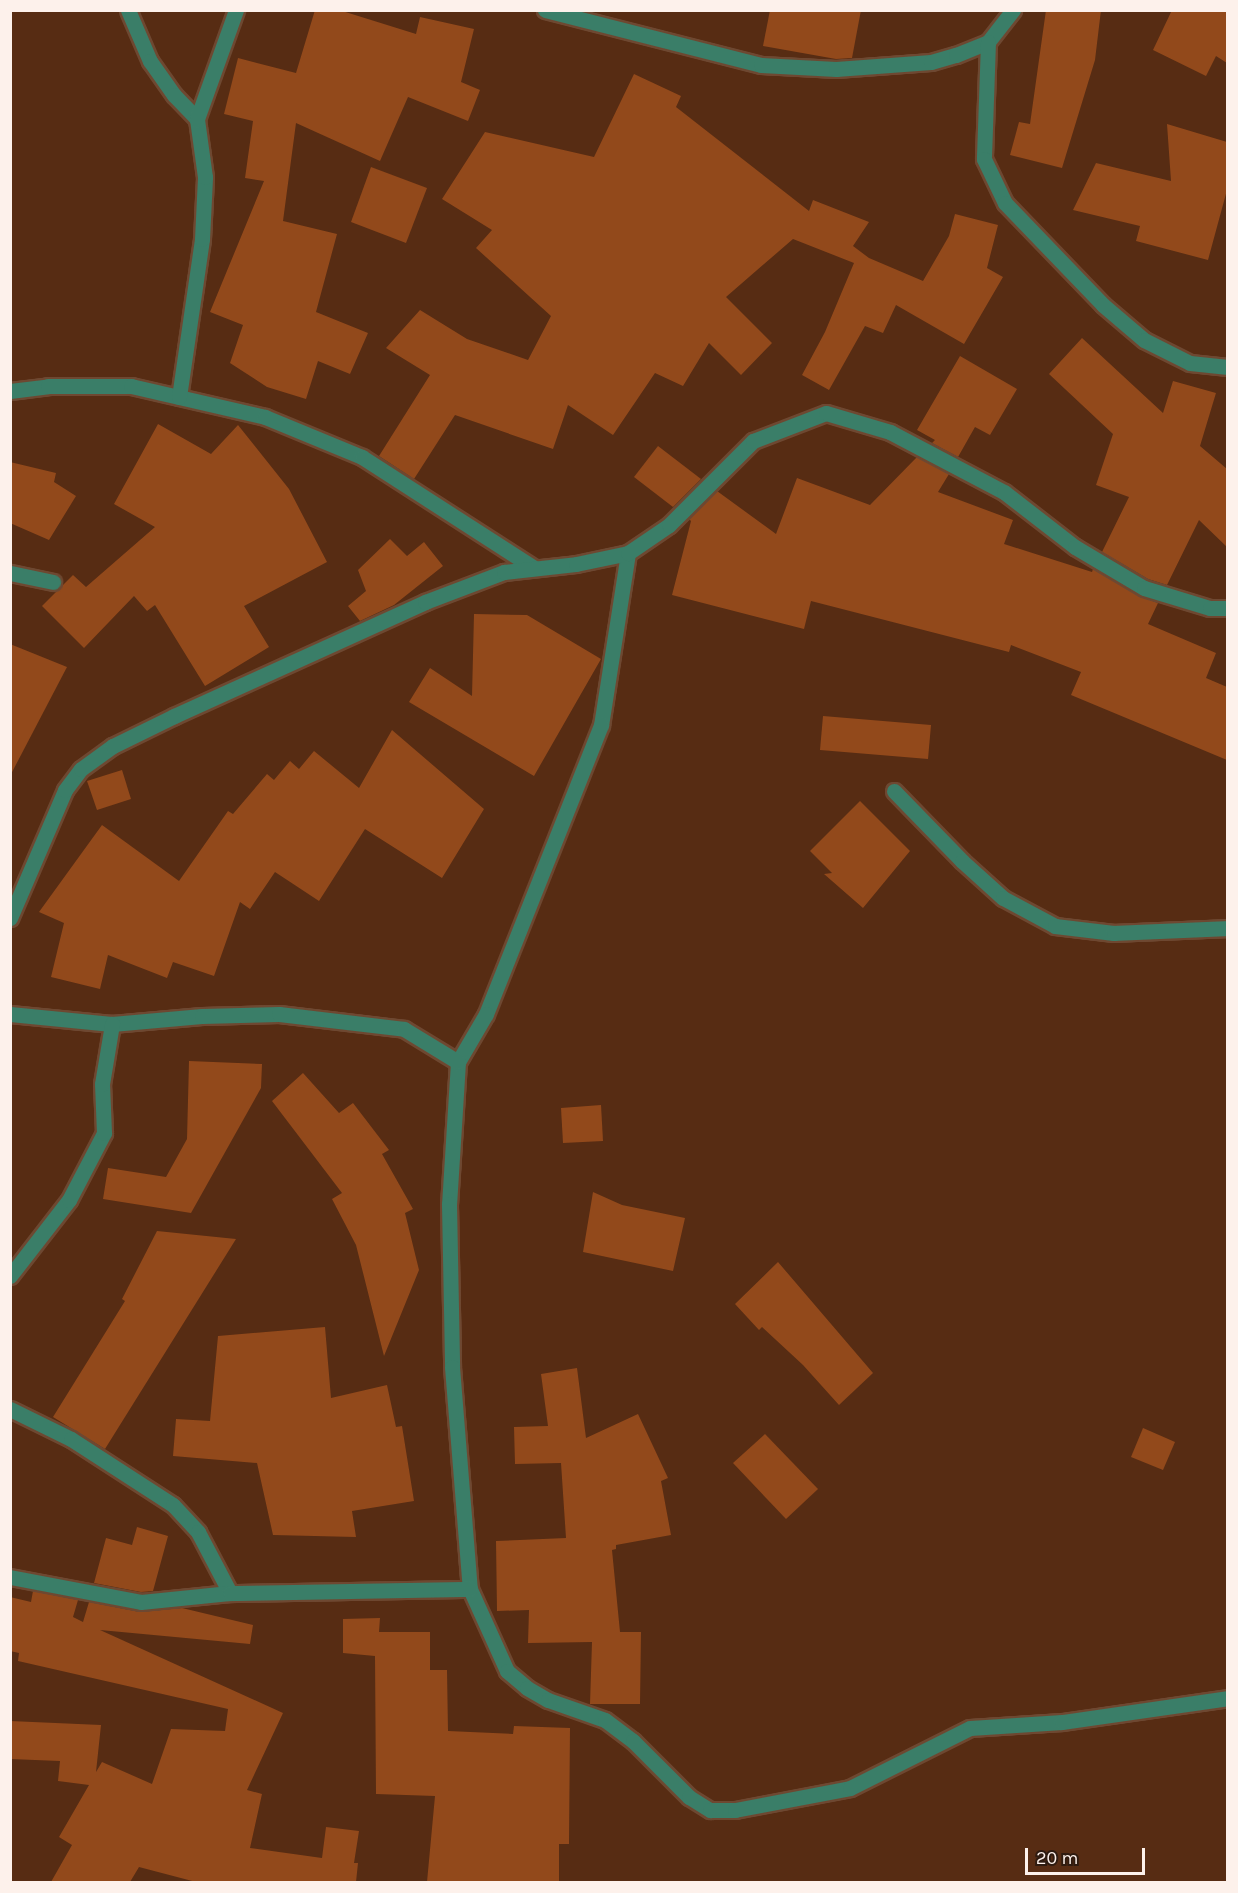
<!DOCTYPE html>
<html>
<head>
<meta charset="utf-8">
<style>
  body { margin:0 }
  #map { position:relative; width:1238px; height:1893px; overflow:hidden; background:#572c13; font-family:Karla,sans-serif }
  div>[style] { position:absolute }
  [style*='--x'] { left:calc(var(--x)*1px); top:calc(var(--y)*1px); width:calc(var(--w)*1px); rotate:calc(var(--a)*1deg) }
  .building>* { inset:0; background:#92491b }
  .roads { filter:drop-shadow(2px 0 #6e4831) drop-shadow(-2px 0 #6e4831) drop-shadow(0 2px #6e4831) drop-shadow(0 -2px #6e4831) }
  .minor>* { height:15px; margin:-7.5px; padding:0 7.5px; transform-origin:7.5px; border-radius:7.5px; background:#3a7e68 }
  span { translate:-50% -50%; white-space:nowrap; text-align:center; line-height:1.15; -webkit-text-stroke:4.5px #2e1b10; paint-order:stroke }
  .frame { position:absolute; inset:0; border:12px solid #fdf1eb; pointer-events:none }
  .scale { position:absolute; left:1025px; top:1848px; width:120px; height:27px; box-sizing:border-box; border:3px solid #fdf1eb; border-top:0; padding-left:8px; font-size:18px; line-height:21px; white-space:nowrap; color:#fdf1eb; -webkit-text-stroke:4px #2e1b10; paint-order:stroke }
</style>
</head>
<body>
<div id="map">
  <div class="building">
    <i style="clip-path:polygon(315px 10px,339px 10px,416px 34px,420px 17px,474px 29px,461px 82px,480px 90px,468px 121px,408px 97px,380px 161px,296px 123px,283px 221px,337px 234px,316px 312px,368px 333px,350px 374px,318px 361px,306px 399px,267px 387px,230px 363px,243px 325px,210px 312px,264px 181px,245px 178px,253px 121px,224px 114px,238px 58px,296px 73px)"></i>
    <i style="clip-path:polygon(770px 10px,861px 10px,852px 58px,836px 59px,763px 46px)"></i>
    <i style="clip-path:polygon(1046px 10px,1101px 10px,1095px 60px,1062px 168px,1010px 155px,1019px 122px,1030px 124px)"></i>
    <i style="clip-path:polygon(1172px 10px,1227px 10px,1227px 63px,1216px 56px,1206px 76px,1153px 50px)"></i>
    <i style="clip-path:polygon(634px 74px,681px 96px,676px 107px,809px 211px,813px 200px,869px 222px,853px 246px,869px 258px,923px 281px,949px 236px,955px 214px,998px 225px,987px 268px,1003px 277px,964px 344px,896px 305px,883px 333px,865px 326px,829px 390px,802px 375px,825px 332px,854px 263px,793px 239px,726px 297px,772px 343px,741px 375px,709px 343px,683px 386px,655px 373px,613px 435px,568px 405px,553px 449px,455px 415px,414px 479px,379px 456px,430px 375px,386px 348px,420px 310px,467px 339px,528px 360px,551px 316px,476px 248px,492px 230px,442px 199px,485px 132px,594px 157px)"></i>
    <i style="clip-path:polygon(1167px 124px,1227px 142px,1227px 190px,1208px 260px,1136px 241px,1140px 226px,1073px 210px,1096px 163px,1171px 181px)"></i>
    <i style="clip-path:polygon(371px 167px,427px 188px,406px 243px,351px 222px)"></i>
    <i style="clip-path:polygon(1082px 338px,1163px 413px,1173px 381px,1216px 393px,1200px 446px,1227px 469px,1227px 547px,1199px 520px,1167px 585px,1148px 579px,1102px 552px,1129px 497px,1096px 485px,1113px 434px,1049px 374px)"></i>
    <i style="clip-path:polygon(960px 356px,1017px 389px,990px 435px,975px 427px,958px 457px,932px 443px,935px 440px,917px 430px)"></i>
    <i style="clip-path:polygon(158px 424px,211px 454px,238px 425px,289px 489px,327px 562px,244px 606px,269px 647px,205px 686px,155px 605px,147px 611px,134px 596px,84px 648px,42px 606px,73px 575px,86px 587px,155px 527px,114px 504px)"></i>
    <i style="clip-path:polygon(658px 446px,701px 479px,673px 507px,634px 477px)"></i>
    <i style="clip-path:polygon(917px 457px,949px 474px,938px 492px,1013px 520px,1004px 544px,1092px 572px,1093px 569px,1139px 596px,1158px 603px,1148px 624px,1216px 653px,1206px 678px,1227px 687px,1227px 760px,1071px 695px,1081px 672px,1011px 645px,1009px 652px,811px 601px,804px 629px,672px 595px,691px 521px,689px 519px,717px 491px,776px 534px,797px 478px,870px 505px)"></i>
    <i style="clip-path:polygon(10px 462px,56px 473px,54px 482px,76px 496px,49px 540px,10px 523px)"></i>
    <i style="clip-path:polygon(390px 539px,407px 556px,424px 542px,443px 566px,394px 605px,360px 621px,348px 606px,366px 591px,358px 570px)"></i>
    <i style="clip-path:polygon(474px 614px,527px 615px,601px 659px,534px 776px,409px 702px,430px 668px,472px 696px)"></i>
    <i style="clip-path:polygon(10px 644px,67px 667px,10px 776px)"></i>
    <i style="clip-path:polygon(823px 716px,931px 725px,928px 759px,820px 750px)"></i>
    <i style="clip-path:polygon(392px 730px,484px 809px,442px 878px,365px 829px,319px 901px,275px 872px,250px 909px,240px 902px,214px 976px,173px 962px,167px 978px,108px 955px,100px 989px,51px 977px,64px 923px,39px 912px,102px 825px,179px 881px,228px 811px,233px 814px,267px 774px,274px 780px,290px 761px,299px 769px,314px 751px,359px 788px)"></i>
    <i style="clip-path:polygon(122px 770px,131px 799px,97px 810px,87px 781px)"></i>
    <i style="clip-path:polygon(860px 801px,910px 851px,863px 908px,824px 874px,832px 873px,810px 851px)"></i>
    <i style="clip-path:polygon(189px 1061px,262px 1064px,261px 1088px,191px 1213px,103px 1199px,108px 1168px,166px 1177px,187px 1139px)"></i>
    <i style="clip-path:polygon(303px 1073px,339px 1113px,353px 1103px,389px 1150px,382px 1154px,413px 1209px,405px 1213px,419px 1270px,384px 1356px,356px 1245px,332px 1199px,342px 1193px,272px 1101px)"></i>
    <i style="clip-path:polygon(601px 1105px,603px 1141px,563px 1143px,561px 1108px)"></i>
    <i style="clip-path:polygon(593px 1192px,622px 1205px,685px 1218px,673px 1271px,583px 1252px)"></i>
    <i style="clip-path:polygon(157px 1231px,236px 1239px,105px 1449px,53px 1417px,125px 1301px,122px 1299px)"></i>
    <i style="clip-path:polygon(778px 1262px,873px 1373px,839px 1405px,803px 1365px,762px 1327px,759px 1330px,735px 1304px)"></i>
    <i style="clip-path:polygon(325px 1327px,331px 1398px,387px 1385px,396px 1427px,402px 1426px,414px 1501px,352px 1511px,356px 1537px,273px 1535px,257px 1463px,173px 1456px,176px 1419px,210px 1421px,218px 1336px)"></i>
    <i style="clip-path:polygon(577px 1368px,586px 1438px,638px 1414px,668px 1478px,661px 1481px,671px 1535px,616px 1545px,616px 1549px,612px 1550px,620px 1632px,641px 1632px,640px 1704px,590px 1704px,592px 1642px,528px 1643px,529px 1610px,497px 1611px,496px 1541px,566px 1538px,561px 1463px,515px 1464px,514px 1427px,548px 1426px,541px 1374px)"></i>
    <i style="clip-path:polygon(1143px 1428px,1175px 1442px,1163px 1470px,1131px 1457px)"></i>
    <i style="clip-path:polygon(765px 1434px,818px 1489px,786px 1519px,733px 1463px)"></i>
    <i style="clip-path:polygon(137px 1527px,168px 1536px,153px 1591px,141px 1592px,94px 1583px,106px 1538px,132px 1545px)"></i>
    <i style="clip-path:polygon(33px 1591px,78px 1600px,73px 1617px,83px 1622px,89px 1602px,140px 1612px,182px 1608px,253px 1625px,250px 1644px,100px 1630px,283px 1713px,247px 1790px,262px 1794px,250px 1848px,322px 1858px,326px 1827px,359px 1831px,354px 1863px,358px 1863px,356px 1882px,196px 1882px,139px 1867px,130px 1882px,51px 1882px,72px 1845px,59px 1837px,89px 1785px,58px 1781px,60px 1761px,10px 1759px,10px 1721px,101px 1725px,96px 1772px,102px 1762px,152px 1784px,171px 1729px,225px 1731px,228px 1709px,18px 1661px,19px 1653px,10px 1651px,10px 1597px,31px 1602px)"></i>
    <i style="clip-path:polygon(380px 1618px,379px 1632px,430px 1632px,430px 1670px,447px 1670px,448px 1731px,513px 1734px,514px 1726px,570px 1728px,569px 1844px,559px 1844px,559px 1882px,427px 1882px,435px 1796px,376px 1794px,375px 1656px,343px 1653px,343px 1619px)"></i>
  </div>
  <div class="roads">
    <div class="minor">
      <i style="--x:128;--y:10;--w:56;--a:66.7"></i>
      <i style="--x:150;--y:61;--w:42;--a:54.8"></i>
      <i style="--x:174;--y:95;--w:33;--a:46"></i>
      <i style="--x:545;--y:10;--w:223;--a:14.3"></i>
      <i style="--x:761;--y:65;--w:75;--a:3.1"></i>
      <i style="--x:836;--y:69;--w:95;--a:-4.2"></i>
      <i style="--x:931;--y:62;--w:26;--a:-16"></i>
      <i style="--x:956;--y:55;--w:35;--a:-22"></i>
      <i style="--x:988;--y:42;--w:41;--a:-52"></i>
      <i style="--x:988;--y:42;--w:117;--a:92"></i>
      <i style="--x:984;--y:159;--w:49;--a:64.5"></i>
      <i style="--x:1005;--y:203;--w:141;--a:46.1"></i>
      <i style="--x:1103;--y:305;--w:54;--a:40.5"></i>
      <i style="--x:1144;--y:340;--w:51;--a:26.6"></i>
      <i style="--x:1190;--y:363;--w:38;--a:6"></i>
      <i style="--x:10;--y:391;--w:38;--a:-7"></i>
      <i style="--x:48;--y:386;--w:83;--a:0"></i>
      <i style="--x:131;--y:386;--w:138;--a:13"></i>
      <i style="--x:265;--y:417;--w:105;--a:22.4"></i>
      <i style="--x:362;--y:457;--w:205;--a:32.8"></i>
      <i style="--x:179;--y:397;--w:160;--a:-81.7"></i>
      <i style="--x:202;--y:239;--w:62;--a:-87.2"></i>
      <i style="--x:205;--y:177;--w:59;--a:-97.9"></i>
      <i style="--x:197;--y:119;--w:116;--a:-70.3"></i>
      <i style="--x:628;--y:553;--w:174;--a:98.9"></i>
      <i style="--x:601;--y:725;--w:311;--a:111.7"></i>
      <i style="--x:486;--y:1014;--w:56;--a:120.3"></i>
      <i style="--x:458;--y:1062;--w:142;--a:93.6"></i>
      <i style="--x:449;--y:1204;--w:163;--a:88.9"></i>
      <i style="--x:452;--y:1367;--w:223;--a:85.4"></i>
      <i style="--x:470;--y:1589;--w:90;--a:65.7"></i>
      <i style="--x:507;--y:1671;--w:26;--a:40"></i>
      <i style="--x:527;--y:1688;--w:24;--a:30"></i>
      <i style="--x:548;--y:1700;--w:60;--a:19.3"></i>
      <i style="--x:605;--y:1720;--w:35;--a:37"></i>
      <i style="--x:633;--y:1741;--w:79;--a:45"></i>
      <i style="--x:689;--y:1797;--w:25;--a:32"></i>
      <i style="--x:710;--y:1810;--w:25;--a:0"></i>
      <i style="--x:735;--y:1810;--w:117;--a:-10.8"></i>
      <i style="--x:850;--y:1788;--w:134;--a:-26.6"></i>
      <i style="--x:970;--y:1728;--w:92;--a:-3.7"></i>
      <i style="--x:1062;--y:1722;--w:168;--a:-8.2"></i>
      <i style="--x:10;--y:573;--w:44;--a:11.8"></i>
      <i style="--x:894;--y:791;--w:98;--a:45.8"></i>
      <i style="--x:962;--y:861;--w:55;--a:42.1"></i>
      <i style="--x:1003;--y:898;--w:59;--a:28.3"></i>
      <i style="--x:1055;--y:926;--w:59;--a:6.8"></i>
      <i style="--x:1114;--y:933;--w:114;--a:-2.5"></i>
      <i style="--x:10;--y:918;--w:139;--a:-66.7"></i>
      <i style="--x:65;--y:790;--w:26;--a:-53"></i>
      <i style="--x:81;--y:769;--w:39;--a:-36"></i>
      <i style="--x:113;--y:746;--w:68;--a:-26.2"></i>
      <i style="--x:174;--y:716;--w:276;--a:-24.4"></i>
      <i style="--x:425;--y:602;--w:85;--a:-20.8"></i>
      <i style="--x:504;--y:572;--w:72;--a:-6.3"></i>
      <i style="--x:576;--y:564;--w:53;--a:-11.9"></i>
      <i style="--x:628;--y:553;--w:50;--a:-34.3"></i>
      <i style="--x:669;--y:525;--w:119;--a:-45"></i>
      <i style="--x:753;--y:441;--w:78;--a:-21"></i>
      <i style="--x:826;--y:413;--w:67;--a:16.5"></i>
      <i style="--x:890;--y:432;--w:129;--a:27.8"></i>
      <i style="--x:1004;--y:492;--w:90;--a:37.8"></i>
      <i style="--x:1075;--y:547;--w:80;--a:30.7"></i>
      <i style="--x:1144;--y:588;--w:69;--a:16.9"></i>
      <i style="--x:1210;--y:608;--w:18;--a:0"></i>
      <i style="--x:10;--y:1014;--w:102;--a:5.6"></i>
      <i style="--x:112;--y:1024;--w:90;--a:-5.1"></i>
      <i style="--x:202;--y:1016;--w:77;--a:-1.5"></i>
      <i style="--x:279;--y:1014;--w:126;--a:6.8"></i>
      <i style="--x:404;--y:1029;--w:63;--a:31.4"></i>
      <i style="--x:10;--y:1276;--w:96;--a:-52.2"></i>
      <i style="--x:69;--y:1200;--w:76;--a:-62.4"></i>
      <i style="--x:104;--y:1133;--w:49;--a:-92.3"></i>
      <i style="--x:102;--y:1084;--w:61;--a:-80.5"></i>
      <i style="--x:10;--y:1409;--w:68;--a:26.2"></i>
      <i style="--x:71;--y:1439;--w:121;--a:32.9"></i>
      <i style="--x:173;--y:1505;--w:37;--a:47"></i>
      <i style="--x:198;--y:1532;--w:69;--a:62.3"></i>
      <i style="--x:10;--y:1577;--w:133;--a:10.8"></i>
      <i style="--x:141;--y:1602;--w:89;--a:-5.8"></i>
      <i style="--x:230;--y:1593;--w:240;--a:-1"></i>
    </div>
  </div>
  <div class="frame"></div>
  <div class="scale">20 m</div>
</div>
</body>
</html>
